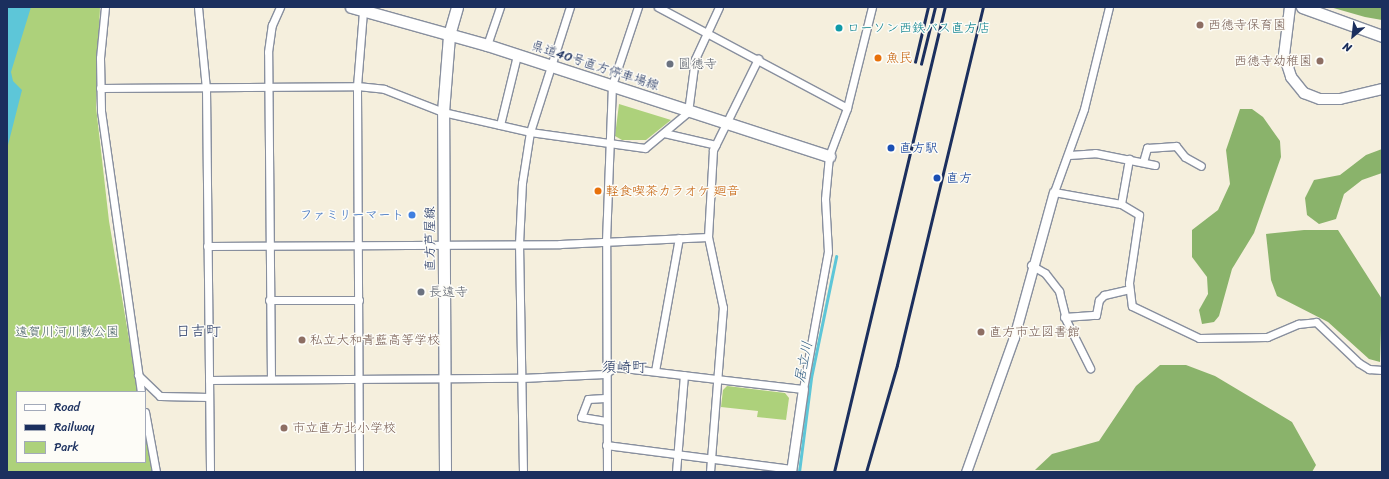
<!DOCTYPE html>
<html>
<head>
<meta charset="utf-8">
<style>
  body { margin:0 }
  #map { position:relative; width:1389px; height:479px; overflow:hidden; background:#f5efdd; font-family:Sriracha,"Klee One",sans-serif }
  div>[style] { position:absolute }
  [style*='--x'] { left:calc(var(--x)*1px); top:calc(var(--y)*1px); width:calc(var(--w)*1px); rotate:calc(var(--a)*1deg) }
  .green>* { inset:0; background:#add17b }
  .forest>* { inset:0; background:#8ab36b }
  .water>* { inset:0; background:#5dc6d8 }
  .stream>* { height:2.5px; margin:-1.25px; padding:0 1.25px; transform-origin:1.25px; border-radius:1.25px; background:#5dc6d8 }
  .roads { filter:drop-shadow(1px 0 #888f9e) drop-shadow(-1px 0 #888f9e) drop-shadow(0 1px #888f9e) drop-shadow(0 -1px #888f9e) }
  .minor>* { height:7px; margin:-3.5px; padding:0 3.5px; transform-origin:3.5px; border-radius:3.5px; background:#fff }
  .tertiary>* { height:9px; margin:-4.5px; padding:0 4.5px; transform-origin:4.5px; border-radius:4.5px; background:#fff }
  .secondary>* { height:10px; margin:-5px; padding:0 5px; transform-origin:5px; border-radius:5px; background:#fff }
  .primary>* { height:11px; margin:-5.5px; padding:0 5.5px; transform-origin:5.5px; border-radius:5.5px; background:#fff }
  .rail>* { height:2.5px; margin:-1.25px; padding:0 1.25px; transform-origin:1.25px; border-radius:1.25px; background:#1b2f5e }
  .dots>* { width:11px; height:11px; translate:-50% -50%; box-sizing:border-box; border:2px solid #fdfcf7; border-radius:50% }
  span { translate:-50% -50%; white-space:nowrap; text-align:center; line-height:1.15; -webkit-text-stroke:3px #fdfcf7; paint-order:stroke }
  .education-label { font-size:13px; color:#785e54 }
  .left { translate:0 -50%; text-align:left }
  .right { translate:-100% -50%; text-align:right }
  .culture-label { font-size:13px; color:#0d838f }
  .food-label { font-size:13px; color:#c56008 }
  .worship-label { font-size:13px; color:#5b616d }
  .street-label { font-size:13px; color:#1b2f5e }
  .transit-label { font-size:13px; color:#164399 }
  .shop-label { font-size:13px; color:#366cbe }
  .park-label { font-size:13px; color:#476067 }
  .water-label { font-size:14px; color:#2f5c83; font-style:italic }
  .quarter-label { font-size:15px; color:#1b2f5e }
  .frame { position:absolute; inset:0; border:8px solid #1b2f5e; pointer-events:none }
  .legend { position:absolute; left:16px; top:391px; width:130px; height:72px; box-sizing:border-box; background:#fdfcf7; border:1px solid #a3aaba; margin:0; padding:5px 7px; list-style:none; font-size:12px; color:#1b2f5e }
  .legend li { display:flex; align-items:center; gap:8px; height:20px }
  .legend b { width:20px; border:1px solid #a3aaba }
  .north { position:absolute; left:1333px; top:16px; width:40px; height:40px; -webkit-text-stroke:3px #fdfcf7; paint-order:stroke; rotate:208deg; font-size:11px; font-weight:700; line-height:16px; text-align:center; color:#1b2f5e }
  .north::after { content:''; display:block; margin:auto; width:14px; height:18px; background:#1b2f5e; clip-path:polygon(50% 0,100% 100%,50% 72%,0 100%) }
</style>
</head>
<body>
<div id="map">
  <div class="green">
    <i style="clip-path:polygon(7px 7px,100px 7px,96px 107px,109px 221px,138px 392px,17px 392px,17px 462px,145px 462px,145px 433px,152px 472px,7px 472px)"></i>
    <i style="clip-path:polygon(619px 104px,671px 120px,646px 140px,622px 140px,615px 136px)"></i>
    <i style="clip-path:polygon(727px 386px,785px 393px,789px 398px,786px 420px,757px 417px,758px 411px,721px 407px,723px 390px)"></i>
  </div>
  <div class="forest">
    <i style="clip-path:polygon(1330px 7px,1382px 7px,1382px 20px,1365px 17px)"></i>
    <i style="clip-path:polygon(1240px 109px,1252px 109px,1263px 117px,1280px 141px,1281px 157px,1254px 233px,1232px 269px,1219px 316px,1214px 322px,1202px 324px,1199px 310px,1208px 294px,1207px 277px,1192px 257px,1192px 230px,1218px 210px,1230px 184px,1226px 150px)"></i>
    <i style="clip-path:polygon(1382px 149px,1382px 173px,1362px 180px,1344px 194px,1336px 219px,1319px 224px,1307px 215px,1305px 198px,1314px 180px,1340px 175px,1366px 155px)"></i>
    <i style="clip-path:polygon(1304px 230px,1338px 230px,1382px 299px,1380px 362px,1369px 359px,1328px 322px,1277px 296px,1271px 280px,1266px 234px)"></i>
    <i style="clip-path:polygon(1160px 365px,1186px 365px,1215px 376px,1292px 422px,1316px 465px,1312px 472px,1035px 470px,1052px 454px,1099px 441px,1136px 386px)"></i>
  </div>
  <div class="water">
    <i style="clip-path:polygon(7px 7px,31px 7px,11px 72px,13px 81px,22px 90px,7px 149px)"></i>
  </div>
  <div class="stream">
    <i style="--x:799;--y:472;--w:95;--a:-82.7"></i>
    <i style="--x:811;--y:378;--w:124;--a:-78.3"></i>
  </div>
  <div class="roads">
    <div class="minor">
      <i style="--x:105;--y:7;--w:51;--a:95.6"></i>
      <i style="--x:100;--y:58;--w:53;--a:88.9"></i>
      <i style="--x:101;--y:111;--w:284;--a:81.9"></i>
      <i style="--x:198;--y:7;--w:81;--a:84.4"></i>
      <i style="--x:206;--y:88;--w:384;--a:89.4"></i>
      <i style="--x:658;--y:7;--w:214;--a:28.1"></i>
      <i style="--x:1109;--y:7;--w:105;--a:103.8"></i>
      <i style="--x:1084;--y:109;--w:88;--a:109.9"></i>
      <i style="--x:1054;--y:192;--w:68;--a:10.2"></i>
      <i style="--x:1121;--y:204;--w:21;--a:31"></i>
      <i style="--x:1139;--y:215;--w:69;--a:98.4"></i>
      <i style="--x:1129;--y:283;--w:23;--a:83"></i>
      <i style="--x:1132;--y:306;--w:74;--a:25.5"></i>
      <i style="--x:1199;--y:338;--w:68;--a:-0.8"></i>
      <i style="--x:1267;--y:337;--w:34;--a:-23"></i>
      <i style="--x:1298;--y:324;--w:18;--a:-6"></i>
      <i style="--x:1316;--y:322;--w:59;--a:43.6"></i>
      <i style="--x:1359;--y:363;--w:12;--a:31"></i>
      <i style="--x:1369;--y:369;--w:13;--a:4"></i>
      <i style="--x:487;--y:45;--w:40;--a:-71.1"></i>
      <i style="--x:100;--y:88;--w:257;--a:-0.4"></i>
      <i style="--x:357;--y:86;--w:27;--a:6"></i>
      <i style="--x:384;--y:89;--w:63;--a:21.3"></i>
      <i style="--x:443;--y:112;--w:89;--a:12.9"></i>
      <i style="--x:530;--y:132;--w:116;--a:7.9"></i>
      <i style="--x:645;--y:148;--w:56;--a:-39.9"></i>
      <i style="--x:688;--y:112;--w:53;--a:-82.5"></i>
      <i style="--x:695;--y:59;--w:57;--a:-65.2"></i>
      <i style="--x:500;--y:125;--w:72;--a:-76.3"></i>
      <i style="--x:664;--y:133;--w:53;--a:13"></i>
      <i style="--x:1069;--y:155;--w:26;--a:-4"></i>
      <i style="--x:1095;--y:153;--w:61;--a:11.3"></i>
      <i style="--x:1143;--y:162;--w:15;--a:-74"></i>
      <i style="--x:1147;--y:148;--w:29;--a:-4"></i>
      <i style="--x:1176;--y:146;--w:14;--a:51"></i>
      <i style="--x:1185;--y:157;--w:18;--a:29"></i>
      <i style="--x:1121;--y:204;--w:46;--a:-79.9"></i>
      <i style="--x:207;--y:246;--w:353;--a:-0.3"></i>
      <i style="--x:560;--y:244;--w:148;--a:-2.7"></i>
      <i style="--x:1031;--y:265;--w:16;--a:30"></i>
      <i style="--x:1045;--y:273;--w:23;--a:52"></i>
      <i style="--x:1059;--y:291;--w:30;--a:76"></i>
      <i style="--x:1066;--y:320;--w:54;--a:63.4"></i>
      <i style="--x:269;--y:300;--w:90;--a:0"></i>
      <i style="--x:1064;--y:317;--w:32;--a:-4"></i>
      <i style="--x:1096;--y:315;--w:15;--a:-79"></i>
      <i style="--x:1099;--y:300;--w:7;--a:-45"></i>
      <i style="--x:1104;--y:295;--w:26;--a:-13"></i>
      <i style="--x:655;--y:371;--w:135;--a:-79.8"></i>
      <i style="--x:138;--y:375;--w:30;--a:44"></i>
      <i style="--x:160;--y:396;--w:49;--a:1.2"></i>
      <i style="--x:271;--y:379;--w:327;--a:-90.5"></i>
      <i style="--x:268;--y:52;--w:27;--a:-82"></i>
      <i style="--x:272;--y:25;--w:20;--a:-66"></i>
      <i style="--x:209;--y:380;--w:313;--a:-0.4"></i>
      <i style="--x:522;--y:378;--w:83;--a:-2.8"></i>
      <i style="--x:605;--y:374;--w:12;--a:-35"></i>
      <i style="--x:615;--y:367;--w:189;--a:6.7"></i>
      <i style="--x:803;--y:389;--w:139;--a:-79.7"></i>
      <i style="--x:828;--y:252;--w:53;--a:-93.2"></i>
      <i style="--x:825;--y:199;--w:43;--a:-84.7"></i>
      <i style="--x:829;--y:156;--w:51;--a:-69.4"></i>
      <i style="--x:847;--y:108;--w:104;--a:-76.1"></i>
      <i style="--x:605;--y:398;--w:17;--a:177"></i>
      <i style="--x:588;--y:399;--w:19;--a:111"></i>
      <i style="--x:581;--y:417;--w:25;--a:9"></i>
      <i style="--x:145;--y:412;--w:61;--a:79.6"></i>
      <i style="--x:606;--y:445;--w:187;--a:7.4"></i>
      <i style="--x:359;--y:472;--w:386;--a:-90.3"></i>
      <i style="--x:357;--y:86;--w:75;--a:-85.4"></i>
      <i style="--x:523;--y:472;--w:228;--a:-91"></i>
      <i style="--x:519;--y:244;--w:61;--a:-87.2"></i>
      <i style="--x:522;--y:183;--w:52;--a:-81.1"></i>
      <i style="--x:530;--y:132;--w:131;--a:-72.3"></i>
      <i style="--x:607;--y:472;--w:231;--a:-90.2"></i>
      <i style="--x:606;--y:241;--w:156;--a:-87.8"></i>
      <i style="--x:612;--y:85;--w:82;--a:-71.6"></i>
      <i style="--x:676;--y:472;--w:97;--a:-85.3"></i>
      <i style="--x:710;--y:472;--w:165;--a:-85.5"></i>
      <i style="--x:723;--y:308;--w:73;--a:-101.9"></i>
      <i style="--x:708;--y:237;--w:87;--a:-86.7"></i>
      <i style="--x:713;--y:150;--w:102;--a:-63.7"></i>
    </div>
    <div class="tertiary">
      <i style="--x:791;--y:472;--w:84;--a:-81.8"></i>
      <i style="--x:966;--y:472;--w:143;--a:-70.4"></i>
      <i style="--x:1014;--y:337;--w:150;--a:-74.6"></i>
    </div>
    <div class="secondary">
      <i style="--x:1290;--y:7;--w:48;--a:97.1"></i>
      <i style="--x:1284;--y:55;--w:23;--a:72"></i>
      <i style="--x:1291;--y:77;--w:21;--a:51"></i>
      <i style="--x:1304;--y:93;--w:17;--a:21"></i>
      <i style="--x:1320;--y:99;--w:20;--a:0"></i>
      <i style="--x:1340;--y:99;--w:43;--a:-13.4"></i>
    </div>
    <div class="primary">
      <i style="--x:351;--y:7;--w:141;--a:15.6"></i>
      <i style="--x:487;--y:45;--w:360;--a:18"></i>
      <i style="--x:1302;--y:7;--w:85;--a:19.9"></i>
      <i style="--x:445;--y:472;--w:360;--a:-90.3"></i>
      <i style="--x:443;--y:112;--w:77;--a:-85.5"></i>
      <i style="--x:449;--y:35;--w:29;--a:-74"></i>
    </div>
  </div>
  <div class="rail">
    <i style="--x:915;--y:62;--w:57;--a:-76.7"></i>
    <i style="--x:921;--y:64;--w:59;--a:-76.2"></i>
    <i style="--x:834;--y:472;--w:478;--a:-76.6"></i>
    <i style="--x:866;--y:472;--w:111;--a:-73.8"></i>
    <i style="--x:897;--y:365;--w:368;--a:-76.5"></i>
  </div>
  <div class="dots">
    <i style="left:1200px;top:25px;background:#8d6e63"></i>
    <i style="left:839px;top:28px;background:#0f9aa8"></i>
    <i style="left:878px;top:58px;background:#e8710a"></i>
    <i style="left:1320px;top:61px;background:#8d6e63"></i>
    <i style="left:670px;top:64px;background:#6b7280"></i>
    <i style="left:891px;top:148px;background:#1a4fb4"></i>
    <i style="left:937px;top:178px;background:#1a4fb4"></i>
    <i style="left:598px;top:191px;background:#e8710a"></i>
    <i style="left:412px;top:215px;background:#3f7fe0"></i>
    <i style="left:421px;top:292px;background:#6b7280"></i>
    <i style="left:981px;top:332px;background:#8d6e63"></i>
    <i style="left:302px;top:340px;background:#8d6e63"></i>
    <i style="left:284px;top:428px;background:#8d6e63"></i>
  </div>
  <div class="education-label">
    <span class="left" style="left:1208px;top:25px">西徳寺保育園</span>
    <span class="right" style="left:1312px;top:61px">西徳寺幼稚園</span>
    <span class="left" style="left:989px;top:332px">直方市立図書館</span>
    <span class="left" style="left:310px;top:340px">私立大和青藍高等学校</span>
    <span class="left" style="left:292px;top:428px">市立直方北小学校</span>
  </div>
  <div class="culture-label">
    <span class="left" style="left:847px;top:28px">ローソン西鉄バス直方店</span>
  </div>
  <div class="food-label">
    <span class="left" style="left:886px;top:58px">魚民</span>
    <span class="left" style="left:606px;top:191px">軽食喫茶カラオケ 廻音</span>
  </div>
  <div class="worship-label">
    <span class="left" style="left:678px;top:64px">圓徳寺</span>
    <span class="left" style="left:429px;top:292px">長遠寺</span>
  </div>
  <div class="street-label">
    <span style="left:595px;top:66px;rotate:18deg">県道40号直方停車場線</span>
    <span style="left:430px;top:239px;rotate:-90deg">直方芦屋線</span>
  </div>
  <div class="transit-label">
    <span class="left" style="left:899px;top:148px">直方駅</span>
    <span class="left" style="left:946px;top:178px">直方</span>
  </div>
  <div class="shop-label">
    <span class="right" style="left:404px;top:215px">ファミリーマート</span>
  </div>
  <div class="park-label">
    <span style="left:67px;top:332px">遠賀川河川敷公園</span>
  </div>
  <div class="water-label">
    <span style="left:804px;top:362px;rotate:-79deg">居立川</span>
  </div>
  <div class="quarter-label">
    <span style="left:198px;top:332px">日吉町</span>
    <span style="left:624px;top:368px">須崎町</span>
  </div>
  <div class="frame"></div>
  <ul class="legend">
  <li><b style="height:5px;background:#fff"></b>Road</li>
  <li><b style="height:5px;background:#1b2f5e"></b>Railway</li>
  <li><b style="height:11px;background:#add17b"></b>Park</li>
  </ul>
  <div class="north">N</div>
</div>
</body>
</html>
